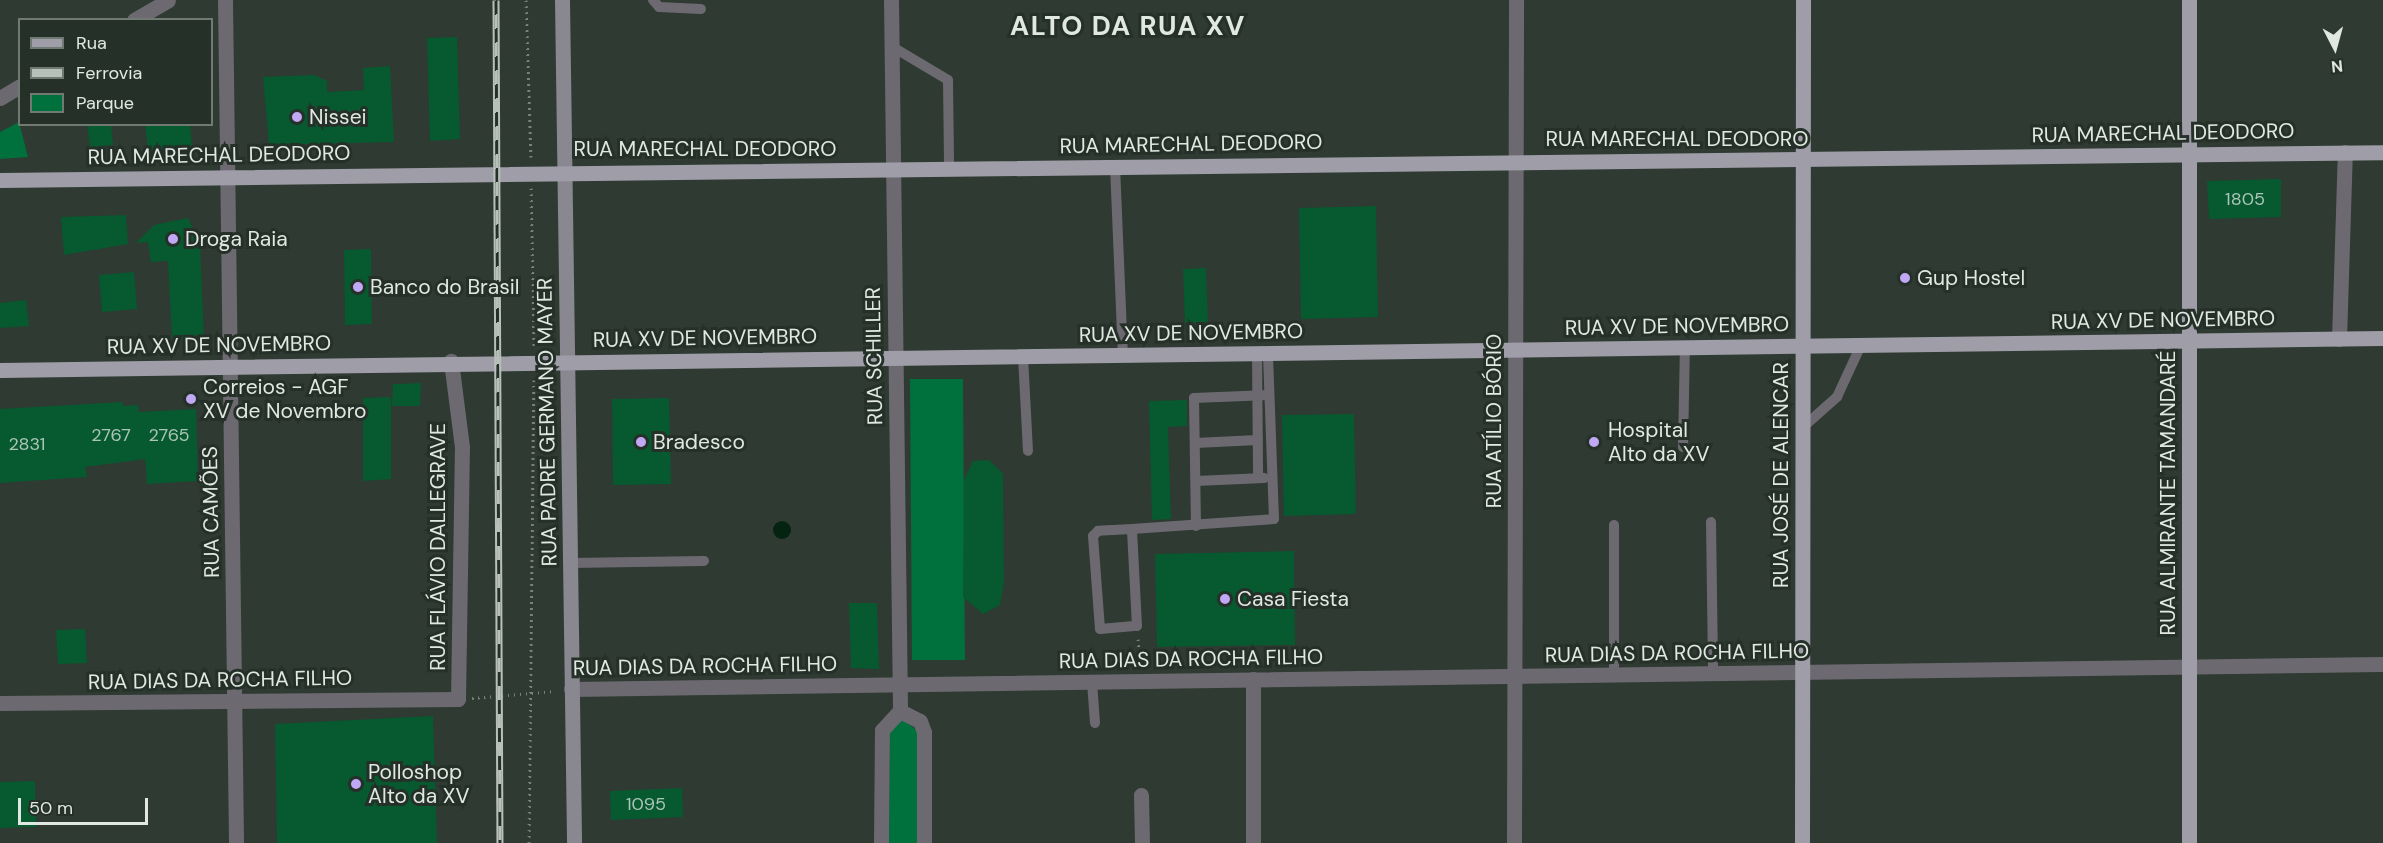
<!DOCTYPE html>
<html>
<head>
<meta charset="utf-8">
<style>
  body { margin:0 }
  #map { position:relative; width:2383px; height:843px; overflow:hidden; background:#2f3a32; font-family:"DM Sans",sans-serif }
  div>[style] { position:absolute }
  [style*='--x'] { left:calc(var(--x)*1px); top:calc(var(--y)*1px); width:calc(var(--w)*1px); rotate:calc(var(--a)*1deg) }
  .green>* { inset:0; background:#00703d }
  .water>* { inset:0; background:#052311 }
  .round { border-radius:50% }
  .building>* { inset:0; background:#075930 }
  .path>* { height:3px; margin-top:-1.5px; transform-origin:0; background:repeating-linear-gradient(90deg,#78817a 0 1.5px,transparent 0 6px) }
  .lane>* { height:10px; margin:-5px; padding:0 5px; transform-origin:5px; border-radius:5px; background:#6c6a70 }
  .street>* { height:15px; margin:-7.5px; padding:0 7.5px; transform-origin:7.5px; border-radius:7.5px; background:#6c6a70 }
  .secondary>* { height:15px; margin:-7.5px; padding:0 7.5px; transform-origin:7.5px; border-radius:7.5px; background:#89878f }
  .primary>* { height:15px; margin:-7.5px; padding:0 7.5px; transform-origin:7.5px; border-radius:7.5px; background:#9f9da8 }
  .rail>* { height:7px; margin-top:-3.5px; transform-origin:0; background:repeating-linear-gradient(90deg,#253028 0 14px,#b8c0ba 0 28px); box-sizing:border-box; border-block:2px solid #b8c0ba }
  .dots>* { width:16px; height:16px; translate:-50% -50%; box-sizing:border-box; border:3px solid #253028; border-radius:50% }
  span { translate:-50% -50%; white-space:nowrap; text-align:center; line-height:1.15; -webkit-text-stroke:6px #253028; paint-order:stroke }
  .number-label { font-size:18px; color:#aac4b6 }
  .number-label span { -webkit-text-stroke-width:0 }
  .poi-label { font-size:21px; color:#e1e8e3 }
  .left { translate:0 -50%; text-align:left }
  .street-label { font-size:21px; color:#e1e8e3 }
  .district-label { font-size:27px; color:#e1e8e3; font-weight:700; letter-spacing:1.5px }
  .legend { position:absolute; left:18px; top:18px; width:195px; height:108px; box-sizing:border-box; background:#253028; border:2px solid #707a73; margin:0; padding:8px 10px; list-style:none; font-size:18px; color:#e1e8e3 }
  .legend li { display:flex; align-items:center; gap:12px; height:30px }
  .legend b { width:30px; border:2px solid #707a73 }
  .north { position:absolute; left:2305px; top:18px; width:60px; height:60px; -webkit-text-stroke:4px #253028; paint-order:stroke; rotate:174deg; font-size:16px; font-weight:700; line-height:24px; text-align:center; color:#e1e8e3 }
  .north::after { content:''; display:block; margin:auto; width:21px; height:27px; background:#e1e8e3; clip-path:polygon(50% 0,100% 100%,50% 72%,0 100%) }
  .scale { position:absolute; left:18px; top:798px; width:130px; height:27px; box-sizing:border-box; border:3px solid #e1e8e3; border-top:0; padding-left:8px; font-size:18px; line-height:21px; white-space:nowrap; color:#e1e8e3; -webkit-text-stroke:4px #253028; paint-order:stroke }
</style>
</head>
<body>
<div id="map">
  <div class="green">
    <i style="clip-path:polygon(19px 122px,28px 157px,0 159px,0 132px)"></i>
    <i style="clip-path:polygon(910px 379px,963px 379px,965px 660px,912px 660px)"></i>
    <i style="clip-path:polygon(902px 719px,918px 731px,917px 843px,889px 843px,890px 732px)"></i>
  </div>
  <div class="water">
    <i class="round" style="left:773px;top:521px;width:18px;height:18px"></i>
  </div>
  <div class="building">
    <i style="clip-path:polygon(457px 37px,460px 139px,430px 141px,427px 38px)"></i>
    <i style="clip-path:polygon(390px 66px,394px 142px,269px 145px,263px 77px,314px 75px,327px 81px,327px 92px,364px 90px,363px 68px)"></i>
    <i style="clip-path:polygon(87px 124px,111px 124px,113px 145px,90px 147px)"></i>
    <i style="clip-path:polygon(145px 124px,190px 124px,192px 147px,148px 150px)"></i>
    <i style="clip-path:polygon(2281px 179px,2281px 217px,2209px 219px,2207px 181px)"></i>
    <i style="clip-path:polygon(1376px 206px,1378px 317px,1301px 319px,1299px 208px)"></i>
    <i style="clip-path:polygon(126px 215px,128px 244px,64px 255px,61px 217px)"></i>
    <i style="clip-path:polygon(188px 218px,200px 244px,204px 337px,172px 339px,168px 261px,151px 262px,148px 242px,136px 243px,154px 225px)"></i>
    <i style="clip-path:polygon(371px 249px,372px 324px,345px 325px,344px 250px)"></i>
    <i style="clip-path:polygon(1206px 268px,1208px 322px,1185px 323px,1183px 269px)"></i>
    <i style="clip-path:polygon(134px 272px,137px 309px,102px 312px,99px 275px)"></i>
    <i style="clip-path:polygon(26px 300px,29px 326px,0 328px,0 303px)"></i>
    <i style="clip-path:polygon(421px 383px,420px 406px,392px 406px,393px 384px)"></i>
    <i style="clip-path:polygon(391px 397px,391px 479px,363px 481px,363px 398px)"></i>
    <i style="clip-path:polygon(669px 398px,671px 484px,613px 485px,612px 399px)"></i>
    <i style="clip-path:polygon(1187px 400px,1187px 426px,1168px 427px,1171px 519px,1152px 520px,1149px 401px)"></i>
    <i style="clip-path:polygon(123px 402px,123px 406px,138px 405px,139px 412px,196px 409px,198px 481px,147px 484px,145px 459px,85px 467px,87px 477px,0 483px,0 409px)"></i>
    <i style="clip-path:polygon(1354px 414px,1356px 514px,1284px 516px,1282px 415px)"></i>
    <i style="clip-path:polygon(989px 460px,1003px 474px,1004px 582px,1000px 605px,983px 614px,963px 597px,964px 480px,973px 461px)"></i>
    <i style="clip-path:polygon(1294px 551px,1295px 645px,1157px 647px,1155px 554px)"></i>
    <i style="clip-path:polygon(849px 603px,877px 603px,879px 669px,851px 668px)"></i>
    <i style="clip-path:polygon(85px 629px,87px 663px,58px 664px,56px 630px)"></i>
    <i style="clip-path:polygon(433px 716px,437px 843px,277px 843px,275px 724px)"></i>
    <i style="clip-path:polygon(35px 781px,36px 827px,0 828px,0 782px)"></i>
    <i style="clip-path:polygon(682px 788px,683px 817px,611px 820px,610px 791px)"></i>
  </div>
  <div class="path">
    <i style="--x:526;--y:0;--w:157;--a:88.2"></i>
    <i style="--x:531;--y:188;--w:158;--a:88.9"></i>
    <i style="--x:1138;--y:639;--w:27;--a:86"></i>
    <i style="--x:472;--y:698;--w:83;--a:-4.8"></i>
    <i style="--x:529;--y:843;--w:466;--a:-89.4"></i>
  </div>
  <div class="lane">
    <i style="--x:653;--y:0;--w:9;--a:49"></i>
    <i style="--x:659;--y:7;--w:42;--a:2.7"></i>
    <i style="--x:891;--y:46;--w:66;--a:30.8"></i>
    <i style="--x:948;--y:80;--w:87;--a:89.3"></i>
    <i style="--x:1115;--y:166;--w:188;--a:87.6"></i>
    <i style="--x:1257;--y:353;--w:125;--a:89.5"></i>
    <i style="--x:1023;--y:356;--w:95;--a:87"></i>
    <i style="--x:1802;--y:428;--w:47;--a:-41.5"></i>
    <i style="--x:1837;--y:397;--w:57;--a:-65.2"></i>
    <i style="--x:1195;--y:443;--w:63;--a:-2.7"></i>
    <i style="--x:1683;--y:447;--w:100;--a:-88.9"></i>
    <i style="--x:1196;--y:481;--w:68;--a:-2.5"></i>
    <i style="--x:1711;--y:522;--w:151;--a:89.2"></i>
    <i style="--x:1614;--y:525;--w:150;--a:90"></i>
    <i style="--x:1196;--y:526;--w:128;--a:-90.9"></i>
    <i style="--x:1194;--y:398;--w:75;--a:-2.3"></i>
    <i style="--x:1132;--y:529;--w:34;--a:177"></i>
    <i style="--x:1098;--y:531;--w:7;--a:135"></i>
    <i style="--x:1093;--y:536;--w:93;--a:85.7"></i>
    <i style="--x:1100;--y:629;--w:37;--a:-5"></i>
    <i style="--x:1137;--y:626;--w:97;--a:-93"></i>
    <i style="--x:1132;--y:529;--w:142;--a:-4"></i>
    <i style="--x:1274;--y:519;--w:166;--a:-92.1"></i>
    <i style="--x:570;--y:563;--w:134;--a:-0.9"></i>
    <i style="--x:1092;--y:682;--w:41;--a:85.8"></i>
  </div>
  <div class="street">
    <i style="--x:225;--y:0;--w:843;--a:89.25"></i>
    <i style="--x:891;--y:0;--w:711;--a:89.27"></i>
    <i style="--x:134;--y:20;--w:39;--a:-30"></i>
    <i style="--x:0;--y:98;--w:23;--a:-31"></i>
    <i style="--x:2339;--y:339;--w:187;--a:-88.2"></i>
    <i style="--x:1253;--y:679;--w:164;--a:90"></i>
    <i style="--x:571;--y:689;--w:1812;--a:-0.79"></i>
    <i style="--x:0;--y:703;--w:458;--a:-0.5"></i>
    <i style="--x:458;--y:699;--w:252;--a:-89.1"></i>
    <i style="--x:462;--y:447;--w:87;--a:-97.3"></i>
    <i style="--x:1141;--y:795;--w:48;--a:88.8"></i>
    <i style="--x:881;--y:843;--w:113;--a:-89.5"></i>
    <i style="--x:882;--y:730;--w:26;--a:-47"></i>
    <i style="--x:900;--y:711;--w:22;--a:27"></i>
    <i style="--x:920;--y:721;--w:12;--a:70"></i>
    <i style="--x:924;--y:732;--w:111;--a:90"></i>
    <i style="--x:1514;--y:843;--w:843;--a:-89.86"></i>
  </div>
  <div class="secondary">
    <i style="--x:562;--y:0;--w:843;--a:89.18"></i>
  </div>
  <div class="primary">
    <i style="--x:0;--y:180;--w:2383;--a:-0.67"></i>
    <i style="--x:0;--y:370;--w:2383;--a:-0.77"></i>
    <i style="--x:1802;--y:843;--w:843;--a:-89.93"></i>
    <i style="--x:2189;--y:843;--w:843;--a:-90"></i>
  </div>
  <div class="rail">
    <i style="--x:496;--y:0;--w:843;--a:89.73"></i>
  </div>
  <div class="dots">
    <i style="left:297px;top:117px;background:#c0a8f4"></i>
    <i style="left:173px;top:239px;background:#c0a8f4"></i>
    <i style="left:1905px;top:278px;background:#c0a8f4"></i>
    <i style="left:358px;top:287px;background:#c0a8f4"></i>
    <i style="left:191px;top:399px;background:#c0a8f4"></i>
    <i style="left:641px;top:442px;background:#c0a8f4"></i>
    <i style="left:1594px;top:442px;background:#c0a8f4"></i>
    <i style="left:1225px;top:599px;background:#c0a8f4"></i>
    <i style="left:356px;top:784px;background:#c0a8f4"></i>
  </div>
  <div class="number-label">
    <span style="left:2245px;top:199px">1805</span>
    <span style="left:111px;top:435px">2767</span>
    <span style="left:169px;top:435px">2765</span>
    <span style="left:27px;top:444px">2831</span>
    <span style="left:646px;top:804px">1095</span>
  </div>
  <div class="poi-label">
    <span class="left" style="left:309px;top:117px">Nissei</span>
    <span class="left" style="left:185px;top:239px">Droga Raia</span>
    <span class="left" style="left:1917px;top:278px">Gup Hostel</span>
    <span class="left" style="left:370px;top:287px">Banco do Brasil</span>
    <span class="left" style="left:203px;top:399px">Correios - AGF<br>XV de Novembro</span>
    <span class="left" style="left:1608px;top:442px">Hospital<br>Alto da XV</span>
    <span class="left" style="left:653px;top:442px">Bradesco</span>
    <span class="left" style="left:1237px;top:599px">Casa Fiesta</span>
    <span class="left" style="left:368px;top:784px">Polloshop<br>Alto da XV</span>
  </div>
  <div class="street-label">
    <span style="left:2163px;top:133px;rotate:-1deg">RUA MARECHAL DEODORO</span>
    <span style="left:1677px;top:139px">RUA MARECHAL DEODORO</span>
    <span style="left:1191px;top:144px;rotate:-1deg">RUA MARECHAL DEODORO</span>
    <span style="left:705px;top:149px">RUA MARECHAL DEODORO</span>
    <span style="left:219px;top:155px;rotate:-1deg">RUA MARECHAL DEODORO</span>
    <span style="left:2163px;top:320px;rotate:-1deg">RUA XV DE NOVEMBRO</span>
    <span style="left:1677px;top:326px;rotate:-1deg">RUA XV DE NOVEMBRO</span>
    <span style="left:1191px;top:333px;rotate:-1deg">RUA XV DE NOVEMBRO</span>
    <span style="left:705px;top:338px;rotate:-1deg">RUA XV DE NOVEMBRO</span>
    <span style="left:219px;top:345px;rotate:-1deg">RUA XV DE NOVEMBRO</span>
    <span style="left:874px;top:356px;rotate:-91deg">RUA SCHILLER</span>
    <span style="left:1494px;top:421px;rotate:-90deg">RUA ATÍLIO BÓRIO</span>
    <span style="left:547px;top:422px;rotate:-91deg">RUA PADRE GERMANO MAYER</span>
    <span style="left:1781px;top:475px;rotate:-90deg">RUA JOSÉ DE ALENCAR</span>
    <span style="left:2168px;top:493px;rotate:-90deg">RUA ALMIRANTE TAMANDARÉ</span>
    <span style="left:211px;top:512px;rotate:-91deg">RUA CAMÕES</span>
    <span style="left:438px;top:547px;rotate:-90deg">RUA FLÁVIO DALLEGRAVE</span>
    <span style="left:1677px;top:653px;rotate:-1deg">RUA DIAS DA ROCHA FILHO</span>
    <span style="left:1191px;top:659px;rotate:-1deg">RUA DIAS DA ROCHA FILHO</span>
    <span style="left:705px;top:666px;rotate:-1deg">RUA DIAS DA ROCHA FILHO</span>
    <span style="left:220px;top:680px;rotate:-1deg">RUA DIAS DA ROCHA FILHO</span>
  </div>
  <div class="district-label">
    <span style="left:1128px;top:26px">ALTO DA RUA XV</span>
  </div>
  <ul class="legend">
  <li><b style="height:8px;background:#9f9da8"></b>Rua</li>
  <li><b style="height:8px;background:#b8c0ba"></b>Ferrovia</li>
  <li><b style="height:16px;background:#00703d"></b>Parque</li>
  </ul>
  <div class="north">N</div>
  <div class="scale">50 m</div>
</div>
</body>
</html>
